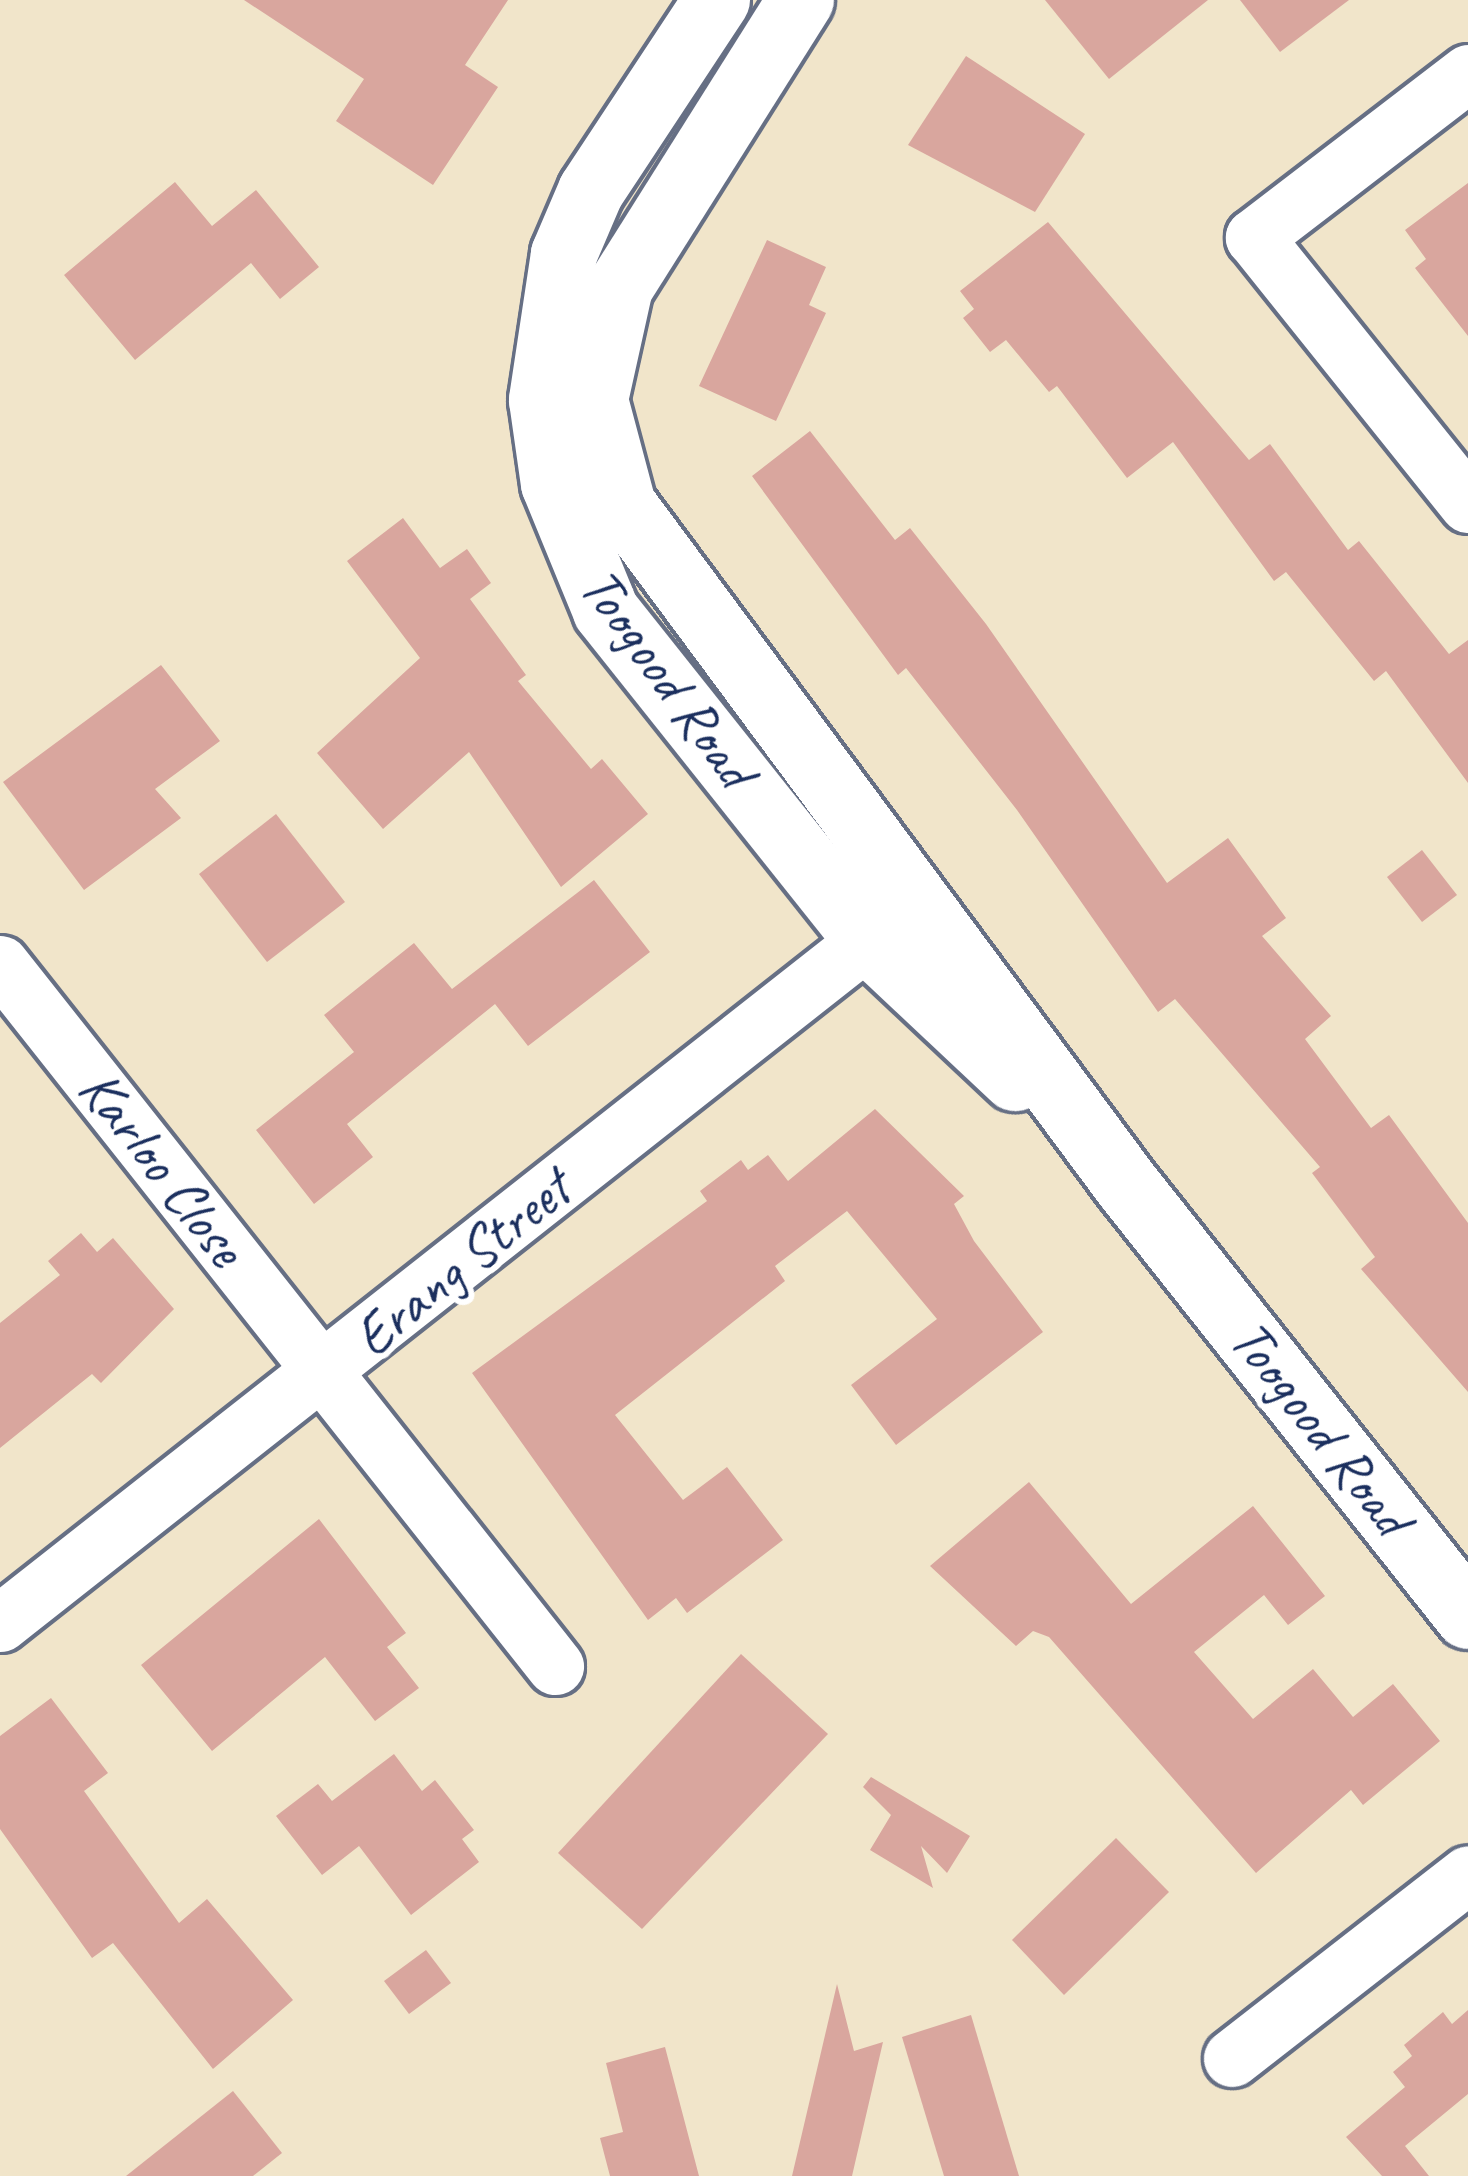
<!DOCTYPE html>
<html>
<head>
<meta charset="utf-8">
<style>
  body { margin:0 }
  #map { position:relative; width:1468px; height:2176px; overflow:hidden; background:#f1e5ca; font-family:Caveat,sans-serif }
  div>[style] { position:absolute }
  [style*='--x'] { left:calc(var(--x)*1px); top:calc(var(--y)*1px); width:calc(var(--w)*1px); rotate:calc(var(--a)*1deg) }
  .building>* { inset:0; background:#d9a69e }
  .roads { filter:drop-shadow(3px 0 #666f84) drop-shadow(-3px 0 #666f84) drop-shadow(0 3px #666f84) drop-shadow(0 -3px #666f84) }
  .street>* { height:57px; margin:-28.5px; padding:0 28.5px; transform-origin:28.5px; border-radius:28.5px; background:#fff }
  .secondary>* { height:66px; margin:-33px; padding:0 33px; transform-origin:33px; border-radius:33px; background:#fff }
  span { translate:-50% -50%; white-space:nowrap; text-align:center; line-height:1.15; -webkit-text-stroke:12px #fff; paint-order:stroke }
  .street-label { font-size:57px; color:#1b2f5e }
</style>
</head>
<body>
<div id="map">
  <div class="building">
    <i style="clip-path:polygon(244px 0,508px 0,465px 65px,498px 87px,433px 185px,336px 121px,364px 79px)"></i>
    <i style="clip-path:polygon(1045px 0,1208px 0,1109px 79px)"></i>
    <i style="clip-path:polygon(1240px 0,1349px 0,1280px 52px)"></i>
    <i style="clip-path:polygon(966px 56px,1085px 134px,1035px 212px,908px 145px)"></i>
    <i style="clip-path:polygon(175px 182px,212px 226px,256px 190px,319px 267px,280px 299px,251px 263px,135px 360px,64px 275px)"></i>
    <i style="clip-path:polygon(1468px 183px,1468px 336px,1415px 268px,1426px 259px,1405px 230px)"></i>
    <i style="clip-path:polygon(1048px 222px,1249px 460px,1270px 444px,1348px 550px,1359px 541px,1449px 654px,1468px 640px,1468px 783px,1386px 671px,1374px 681px,1286px 572px,1274px 581px,1173px 442px,1127px 478px,1057px 386px,1049px 392px,1006px 340px,990px 352px,963px 318px,974px 309px,960px 291px)"></i>
    <i style="clip-path:polygon(767px 240px,826px 267px,809px 305px,826px 313px,776px 421px,699px 386px)"></i>
    <i style="clip-path:polygon(810px 431px,895px 540px,910px 528px,986px 624px,1167px 883px,1228px 838px,1286px 918px,1262px 936px,1331px 1016px,1305px 1039px,1371px 1128px,1389px 1115px,1468px 1223px,1468px 1392px,1361px 1269px,1375px 1257px,1312px 1173px,1320px 1167px,1175px 999px,1158px 1012px,1017px 810px,906px 668px,898px 675px,752px 476px)"></i>
    <i style="clip-path:polygon(403px 518px,440px 568px,467px 549px,491px 583px,470px 599px,526px 675px,518px 681px,591px 769px,602px 759px,648px 814px,561px 887px,469px 752px,383px 829px,317px 753px,420px 658px,347px 561px)"></i>
    <i style="clip-path:polygon(161px 665px,220px 741px,155px 789px,181px 818px,84px 890px,3px 782px)"></i>
    <i style="clip-path:polygon(276px 814px,345px 902px,267px 962px,199px 874px)"></i>
    <i style="clip-path:polygon(1422px 850px,1457px 895px,1422px 922px,1387px 877px)"></i>
    <i style="clip-path:polygon(594px 880px,650px 952px,528px 1046px,495px 1004px,347px 1124px,373px 1157px,314px 1204px,256px 1130px,354px 1052px,324px 1015px,414px 943px,452px 989px)"></i>
    <i style="clip-path:polygon(875px 1109px,964px 1196px,954px 1204px,974px 1241px,1043px 1332px,896px 1445px,851px 1385px,937px 1319px,847px 1211px,775px 1266px,785px 1281px,615px 1415px,683px 1500px,727px 1467px,783px 1540px,687px 1613px,676px 1598px,648px 1620px,472px 1373px,707px 1201px,700px 1191px,741px 1160px,748px 1170px,768px 1155px,788px 1181px)"></i>
    <i style="clip-path:polygon(81px 1233px,97px 1252px,113px 1238px,174px 1309px,101px 1383px,92px 1374px,0 1448px,0 1323px,60px 1275px,48px 1261px)"></i>
    <i style="clip-path:polygon(1029px 1482px,1131px 1604px,1253px 1506px,1325px 1596px,1288px 1625px,1264px 1595px,1194px 1652px,1253px 1719px,1313px 1669px,1353px 1717px,1393px 1684px,1440px 1741px,1363px 1805px,1351px 1790px,1256px 1873px,1049px 1637px,1033px 1631px,1016px 1646px,930px 1566px)"></i>
    <i style="clip-path:polygon(319px 1519px,406px 1633px,387px 1647px,419px 1688px,375px 1721px,325px 1657px,212px 1751px,141px 1665px)"></i>
    <i style="clip-path:polygon(741px 1654px,828px 1734px,642px 1929px,558px 1853px)"></i>
    <i style="clip-path:polygon(51px 1698px,108px 1773px,84px 1791px,179px 1923px,207px 1899px,293px 2000px,213px 2069px,113px 1943px,92px 1958px,0 1829px,0 1736px)"></i>
    <i style="clip-path:polygon(394px 1754px,422px 1791px,435px 1780px,474px 1830px,462px 1839px,479px 1862px,411px 1915px,359px 1846px,322px 1875px,276px 1816px,318px 1784px,332px 1801px)"></i>
    <i style="clip-path:polygon(871px 1777px,970px 1836px,947px 1873px,921px 1846px,933px 1888px,870px 1850px,891px 1815px,863px 1787px)"></i>
    <i style="clip-path:polygon(1116px 1838px,1169px 1892px,1064px 1995px,1012px 1940px)"></i>
    <i style="clip-path:polygon(426px 1950px,451px 1983px,409px 2014px,384px 1981px)"></i>
    <i style="clip-path:polygon(837px 1984px,854px 2051px,883px 2042px,852px 2176px,792px 2176px)"></i>
    <i style="clip-path:polygon(1468px 2010px,1468px 2094px,1405px 2146px,1429px 2176px,1382px 2176px,1346px 2137px,1405px 2087px,1393px 2072px,1412px 2056px,1404px 2045px,1443px 2012px,1452px 2024px)"></i>
    <i style="clip-path:polygon(971px 2015px,1019px 2176px,944px 2176px,902px 2037px)"></i>
    <i style="clip-path:polygon(665px 2047px,699px 2176px,610px 2176px,600px 2138px,623px 2132px,606px 2063px)"></i>
    <i style="clip-path:polygon(233px 2091px,282px 2153px,253px 2176px,126px 2176px)"></i>
  </div>
  <div class="roads">
    <div class="street">
      <i style="--x:1468;--y:73;--w:270;--a:142.5"></i>
      <i style="--x:1254;--y:237;--w:342;--a:51.3"></i>
      <i style="--x:0;--y:964;--w:895;--a:51.67"></i>
      <i style="--x:0;--y:1623;--w:1149;--a:-38.22"></i>
      <i style="--x:1232;--y:2058;--w:299;--a:-37.9"></i>
    </div>
    <div class="secondary">
      <i style="--x:717;--y:0;--w:229;--a:123.4"></i>
      <i style="--x:591;--y:191;--w:69;--a:113.2"></i>
      <i style="--x:564;--y:254;--w:148;--a:98.6"></i>
      <i style="--x:542;--y:400;--w:85;--a:81.9"></i>
      <i style="--x:554;--y:484;--w:137;--a:67.7"></i>
      <i style="--x:606;--y:611;--w:421;--a:51.5"></i>
      <i style="--x:868;--y:940;--w:202;--a:43.2"></i>
      <i style="--x:801;--y:0;--w:339;--a:122.2"></i>
      <i style="--x:620;--y:287;--w:116;--a:102.5"></i>
      <i style="--x:595;--y:400;--w:109;--a:75.1"></i>
      <i style="--x:623;--y:505;--w:845;--a:53.47"></i>
      <i style="--x:1126;--y:1184;--w:551;--a:51.63"></i>
    </div>
  </div>
  <div class="street-label">
    <span style="left:667px;top:678px;rotate:54deg">Toogood Road</span>
    <span style="left:162px;top:1168px;rotate:52deg">Karloo Close</span>
    <span style="left:462px;top:1263px;rotate:-39deg">Erang Street</span>
    <span style="left:1320px;top:1428px;rotate:52deg">Toogood Road</span>
  </div>
</div>
</body>
</html>
